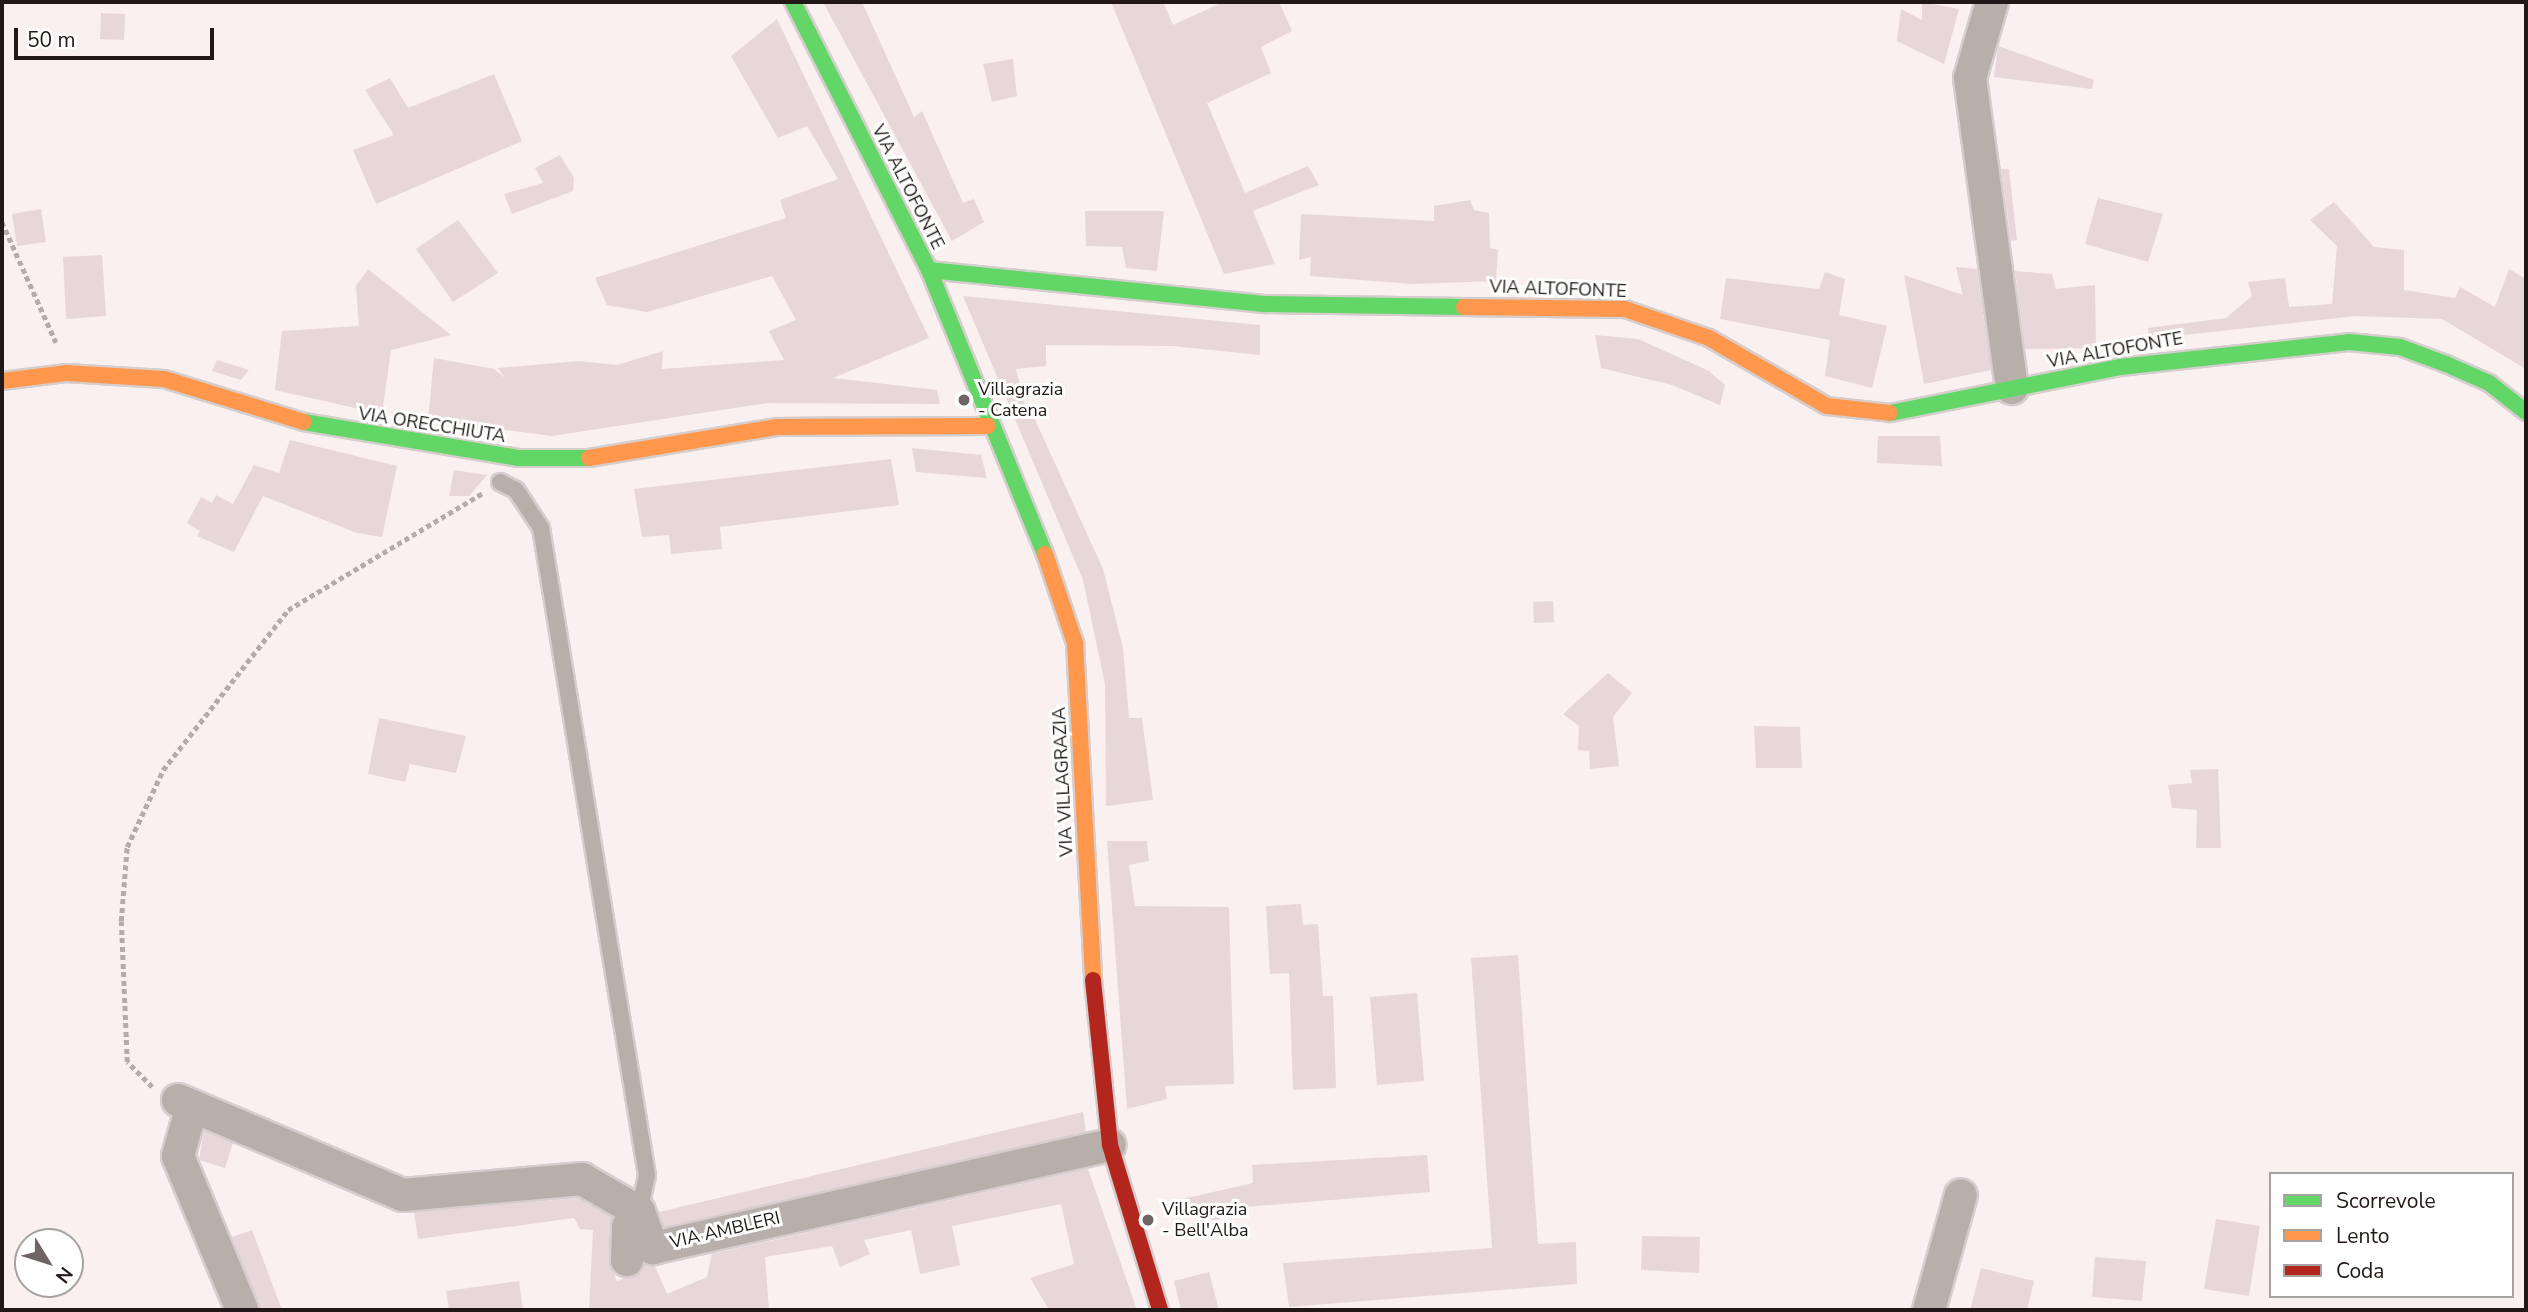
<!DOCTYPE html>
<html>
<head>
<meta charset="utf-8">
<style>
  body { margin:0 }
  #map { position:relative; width:2528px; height:1312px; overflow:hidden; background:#f9f0ef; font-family:"Nunito Sans",sans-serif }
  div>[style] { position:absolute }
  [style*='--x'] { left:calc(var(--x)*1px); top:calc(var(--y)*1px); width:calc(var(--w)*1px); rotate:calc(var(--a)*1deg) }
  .building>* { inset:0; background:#e8d7d9 }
  .path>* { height:4.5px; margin-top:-2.25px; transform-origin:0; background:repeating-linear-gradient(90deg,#b4acaa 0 5px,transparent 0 8.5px) }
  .roads { filter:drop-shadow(2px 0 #d6cecd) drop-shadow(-2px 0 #d6cecd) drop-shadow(0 2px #d6cecd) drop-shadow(0 -2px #d6cecd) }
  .lane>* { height:16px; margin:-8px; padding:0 8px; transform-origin:8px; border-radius:8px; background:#b8afab }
  .street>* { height:32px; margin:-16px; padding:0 16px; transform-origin:16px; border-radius:16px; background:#b8afab }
  .fast>* { height:16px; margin:-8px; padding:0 8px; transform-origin:8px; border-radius:8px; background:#63d668 }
  .slow>* { height:16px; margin:-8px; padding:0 8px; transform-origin:8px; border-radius:8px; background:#ff974d }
  .jam>* { height:16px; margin:-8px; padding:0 8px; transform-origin:8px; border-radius:8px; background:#b3261e }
  .dots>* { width:19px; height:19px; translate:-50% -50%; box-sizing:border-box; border:4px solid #fefefe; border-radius:50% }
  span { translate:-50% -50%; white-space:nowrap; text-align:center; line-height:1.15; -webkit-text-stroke:6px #fefefe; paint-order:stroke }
  .street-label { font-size:18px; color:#211817 }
  .poi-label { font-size:18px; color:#211817 }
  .left { translate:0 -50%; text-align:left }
  .frame { position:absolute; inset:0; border:4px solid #211817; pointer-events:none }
  .legend { position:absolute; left:2269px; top:1172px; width:245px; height:126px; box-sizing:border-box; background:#fefefe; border:2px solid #a6a2a2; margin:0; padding:9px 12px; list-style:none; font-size:21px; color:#211817 }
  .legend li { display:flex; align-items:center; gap:14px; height:35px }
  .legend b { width:35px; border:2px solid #a6a2a2 }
  .north { position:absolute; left:14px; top:1228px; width:70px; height:70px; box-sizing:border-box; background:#fefefe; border:2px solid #a6a2a2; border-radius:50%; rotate:128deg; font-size:19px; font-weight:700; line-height:28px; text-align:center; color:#211817 }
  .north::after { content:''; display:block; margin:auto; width:24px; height:32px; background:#6d6463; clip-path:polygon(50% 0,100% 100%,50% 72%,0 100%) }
  .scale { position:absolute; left:14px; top:28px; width:200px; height:32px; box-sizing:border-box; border:4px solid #211817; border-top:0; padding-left:9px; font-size:21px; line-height:24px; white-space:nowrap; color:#211817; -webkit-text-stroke:5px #fefefe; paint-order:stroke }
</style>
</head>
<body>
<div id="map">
  <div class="building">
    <i style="clip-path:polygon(823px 2px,862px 2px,914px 117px,922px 111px,963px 203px,974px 199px,984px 222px,952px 241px)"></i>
    <i style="clip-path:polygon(1111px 2px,1163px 2px,1173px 25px,1223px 2px,1279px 2px,1292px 31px,1261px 47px,1271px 73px,1207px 103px,1245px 193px,1308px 166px,1319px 185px,1253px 211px,1275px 264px,1224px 274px)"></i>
    <i style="clip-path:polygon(1922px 2px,1959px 9px,1944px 64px,1897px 41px,1901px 9px,1922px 20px)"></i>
    <i style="clip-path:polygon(101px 13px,125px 14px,124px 40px,100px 39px)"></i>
    <i style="clip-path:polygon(777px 19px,929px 338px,833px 378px,937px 390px,940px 404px,768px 403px,552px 436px,428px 420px,434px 358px,494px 369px,505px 378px,498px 368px,579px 361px,617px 365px,663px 351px,662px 369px,784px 360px,769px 331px,796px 320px,772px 276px,647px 312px,607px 305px,595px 278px,786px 218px,780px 200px,838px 179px,807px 126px,778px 138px,731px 56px)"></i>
    <i style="clip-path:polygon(1998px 46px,2094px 80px,2092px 89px,1994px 77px)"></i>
    <i style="clip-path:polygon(1013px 59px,1017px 96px,992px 102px,983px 64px)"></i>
    <i style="clip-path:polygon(494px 74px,522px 141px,376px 204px,353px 150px,394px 135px,365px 90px,390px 78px,408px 108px)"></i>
    <i style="clip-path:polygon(560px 155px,574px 178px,573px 191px,512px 214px,504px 194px,543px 183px,535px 168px)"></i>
    <i style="clip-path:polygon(2001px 169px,2009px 169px,2017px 240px,2011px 241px)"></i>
    <i style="clip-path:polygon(2098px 198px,2163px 214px,2148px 262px,2085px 244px)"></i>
    <i style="clip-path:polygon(1470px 200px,1474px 210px,1489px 213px,1490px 248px,1498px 250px,1496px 281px,1412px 284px,1310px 276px,1311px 257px,1299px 260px,1301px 214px,1434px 221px,1434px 206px)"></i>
    <i style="clip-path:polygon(2334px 202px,2374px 247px,2404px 250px,2404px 290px,2455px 298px,2460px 287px,2495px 307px,2509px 269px,2526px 279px,2526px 369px,2442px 319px,2356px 316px,2148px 339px,2148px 328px,2226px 318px,2252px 296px,2248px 282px,2285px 278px,2289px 307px,2332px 304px,2337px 246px,2310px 220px)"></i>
    <i style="clip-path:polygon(41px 209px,46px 242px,17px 246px,12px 214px)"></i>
    <i style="clip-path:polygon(1085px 211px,1164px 211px,1157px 271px,1126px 268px,1122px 247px,1086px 246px)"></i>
    <i style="clip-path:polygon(458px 220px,498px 273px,453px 302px,416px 249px)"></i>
    <i style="clip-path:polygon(102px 255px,106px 316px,66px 319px,63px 257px)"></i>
    <i style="clip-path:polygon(1956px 267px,1977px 269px,1991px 370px,1924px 384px,1904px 275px,1963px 295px)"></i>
    <i style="clip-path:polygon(368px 269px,451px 335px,391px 350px,382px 414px,275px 390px,282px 331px,359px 326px,356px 286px)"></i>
    <i style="clip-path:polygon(2015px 271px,2052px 274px,2056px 289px,2095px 285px,2096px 348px,2025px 349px)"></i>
    <i style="clip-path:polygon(1825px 272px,1845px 279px,1839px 315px,1887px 326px,1872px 388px,1825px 376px,1830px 340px,1720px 319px,1726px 278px,1819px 289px)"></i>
    <i style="clip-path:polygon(963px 296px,1260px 325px,1260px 355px,1172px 346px,1046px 345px,1046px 366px,1016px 369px,1028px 417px,1033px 415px,1103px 569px,1123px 648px,1129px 718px,1142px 718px,1153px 800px,1106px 806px,1105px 684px,1083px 580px)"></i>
    <i style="clip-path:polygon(1595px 335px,1638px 339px,1709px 371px,1725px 385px,1720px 405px,1672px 385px,1601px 368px)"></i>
    <i style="clip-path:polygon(217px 360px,249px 370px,241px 380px,212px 371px)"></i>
    <i style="clip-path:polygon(1878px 436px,1940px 436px,1942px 466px,1877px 463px)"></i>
    <i style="clip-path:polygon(290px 440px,397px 466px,382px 537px,357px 533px,263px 496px,234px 552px,197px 536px,200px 531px,187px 523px,201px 497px,212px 503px,216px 495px,233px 504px,254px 465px,279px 473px)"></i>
    <i style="clip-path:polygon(912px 448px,981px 455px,987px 478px,916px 472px)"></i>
    <i style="clip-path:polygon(891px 459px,899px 505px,720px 527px,722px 549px,671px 554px,669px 535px,642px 537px,634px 489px)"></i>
    <i style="clip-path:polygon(454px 470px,487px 475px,469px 496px,449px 496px)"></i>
    <i style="clip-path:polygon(1553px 601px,1554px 622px,1534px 623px,1533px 602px)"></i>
    <i style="clip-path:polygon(1608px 673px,1632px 693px,1613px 717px,1619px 766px,1590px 769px,1589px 751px,1578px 750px,1579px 726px,1563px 714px)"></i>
    <i style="clip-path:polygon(379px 718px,466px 736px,456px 773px,410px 764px,405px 782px,368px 774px)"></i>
    <i style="clip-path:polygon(1754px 726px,1800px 727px,1802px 768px,1756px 768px)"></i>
    <i style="clip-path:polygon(2218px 769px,2221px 848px,2196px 848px,2197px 810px,2172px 808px,2168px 785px,2192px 783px,2190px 770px)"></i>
    <i style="clip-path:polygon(1107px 841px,1147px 841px,1149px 861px,1129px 865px,1135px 906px,1229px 907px,1234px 1084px,1165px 1086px,1167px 1099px,1127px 1109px)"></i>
    <i style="clip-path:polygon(1301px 904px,1303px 925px,1318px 924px,1323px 996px,1333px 996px,1336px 1088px,1293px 1090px,1289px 973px,1270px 974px,1266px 906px)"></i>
    <i style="clip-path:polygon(1518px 955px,1538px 1244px,1576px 1242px,1577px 1284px,1289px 1307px,1283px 1263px,1492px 1248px,1471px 958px)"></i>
    <i style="clip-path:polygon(1417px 993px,1424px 1081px,1377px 1085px,1370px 997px)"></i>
    <i style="clip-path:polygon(1083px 1112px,1086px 1132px,664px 1227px,659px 1212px)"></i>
    <i style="clip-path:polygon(204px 1131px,233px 1143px,225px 1168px,199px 1160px)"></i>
    <i style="clip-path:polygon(1427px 1155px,1430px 1192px,1219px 1209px,1219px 1223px,1197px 1211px,1183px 1212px,1178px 1200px,1253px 1183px,1252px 1165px)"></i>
    <i style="clip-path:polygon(1088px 1169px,1137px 1310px,1049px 1310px,1030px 1278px,1074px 1264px,1061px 1204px,952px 1226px,960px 1265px,920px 1274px,911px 1230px,864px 1240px,870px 1254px,840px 1267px,832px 1246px,765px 1257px,769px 1310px,589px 1310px,593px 1230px,580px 1229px,574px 1218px,418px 1239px,414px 1212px,578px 1198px,612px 1218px,609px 1259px,617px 1282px,646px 1264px,655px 1266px,667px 1294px,707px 1277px,712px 1254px)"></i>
    <i style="clip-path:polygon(2216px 1219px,2260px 1226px,2249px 1296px,2204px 1289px)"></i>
    <i style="clip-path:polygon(252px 1230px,282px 1310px,260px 1310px,232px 1237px)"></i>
    <i style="clip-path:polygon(1642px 1236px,1700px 1237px,1699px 1273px,1641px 1270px)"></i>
    <i style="clip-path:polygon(2095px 1257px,2146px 1261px,2142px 1301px,2092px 1297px)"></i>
    <i style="clip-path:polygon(1981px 1268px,2034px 1281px,2027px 1310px,1970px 1310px)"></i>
    <i style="clip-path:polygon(1209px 1272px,1219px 1310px,1181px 1310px,1174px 1281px)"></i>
    <i style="clip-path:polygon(519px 1281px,523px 1310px,449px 1310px,446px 1291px)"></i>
  </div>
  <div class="path">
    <i style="--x:2;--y:222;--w:132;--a:65.8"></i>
    <i style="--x:152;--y:1087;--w:35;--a:-135"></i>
    <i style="--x:127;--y:1062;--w:141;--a:-92.4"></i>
    <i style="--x:121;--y:921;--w:74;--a:-85.4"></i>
    <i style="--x:127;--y:847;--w:85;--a:-64.9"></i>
    <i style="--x:163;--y:770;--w:203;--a:-52"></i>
    <i style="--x:288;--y:610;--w:229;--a:-31"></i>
  </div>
  <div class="roads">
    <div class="lane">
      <i style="--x:500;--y:482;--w:18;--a:27"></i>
      <i style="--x:516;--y:490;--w:45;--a:56.7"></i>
      <i style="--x:541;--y:528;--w:656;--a:80.7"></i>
      <i style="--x:647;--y:1175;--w:38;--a:102"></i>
    </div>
    <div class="street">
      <i style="--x:1992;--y:2;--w:79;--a:106.1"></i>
      <i style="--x:1970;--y:78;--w:313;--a:82.3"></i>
      <i style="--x:178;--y:1100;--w:244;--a:22.9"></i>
      <i style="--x:403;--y:1195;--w:180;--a:-5.1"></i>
      <i style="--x:582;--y:1179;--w:66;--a:30.1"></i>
      <i style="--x:639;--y:1212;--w:39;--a:69"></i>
      <i style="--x:653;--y:1248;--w:468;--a:-12.7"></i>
      <i style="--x:192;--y:1106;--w:52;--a:105.6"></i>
      <i style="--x:178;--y:1156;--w:167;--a:67.4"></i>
      <i style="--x:627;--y:1260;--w:33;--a:-88"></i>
      <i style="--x:628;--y:1227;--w:19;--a:-54"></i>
      <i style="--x:1929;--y:1310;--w:119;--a:-74.5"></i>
    </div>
    <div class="fast">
      <i style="--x:793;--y:2;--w:301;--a:63.1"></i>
      <i style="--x:929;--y:270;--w:307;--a:67.8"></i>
      <i style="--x:929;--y:270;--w:339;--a:5.8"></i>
      <i style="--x:1266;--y:304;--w:198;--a:0.9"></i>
      <i style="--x:1890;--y:413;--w:235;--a:-11.3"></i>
      <i style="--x:2120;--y:367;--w:230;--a:-6.2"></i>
      <i style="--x:2349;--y:342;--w:51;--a:5.6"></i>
      <i style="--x:2400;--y:347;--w:49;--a:20.3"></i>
      <i style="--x:2446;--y:364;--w:47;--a:23.8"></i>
      <i style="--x:2489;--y:383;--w:47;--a:38.1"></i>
      <i style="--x:304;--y:422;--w:217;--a:9.5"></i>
      <i style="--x:518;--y:458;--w:71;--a:0"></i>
    </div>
    <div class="slow">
      <i style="--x:1464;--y:307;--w:161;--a:0.7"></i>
      <i style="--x:1625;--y:309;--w:89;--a:19"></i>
      <i style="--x:1709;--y:338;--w:136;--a:30"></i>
      <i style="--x:1827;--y:406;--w:63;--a:6.3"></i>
      <i style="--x:2;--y:381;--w:64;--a:-7.1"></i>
      <i style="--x:66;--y:373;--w:98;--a:3.5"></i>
      <i style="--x:164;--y:379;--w:146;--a:17.1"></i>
      <i style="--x:589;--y:458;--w:191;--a:-9.4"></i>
      <i style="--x:777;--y:427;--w:211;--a:-0.3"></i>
      <i style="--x:1045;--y:554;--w:94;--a:71.4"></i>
      <i style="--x:1075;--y:643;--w:337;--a:86.9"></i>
    </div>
    <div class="jam">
      <i style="--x:1093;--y:980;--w:166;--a:84.1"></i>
      <i style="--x:1110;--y:1145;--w:172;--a:73.1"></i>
    </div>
  </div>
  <div class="dots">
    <i style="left:964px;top:400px;background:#6d6463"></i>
    <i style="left:1148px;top:1220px;background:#6d6463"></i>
  </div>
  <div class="street-label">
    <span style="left:908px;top:187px;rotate:63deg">VIA ALTOFONTE</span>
    <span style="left:1558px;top:289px;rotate:2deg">VIA ALTOFONTE</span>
    <span style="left:2115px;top:350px;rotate:-10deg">VIA ALTOFONTE</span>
    <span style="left:432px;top:425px;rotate:9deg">VIA ORECCHIUTA</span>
    <span style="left:1063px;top:782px;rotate:-93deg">VIA VILLAGRAZIA</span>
    <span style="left:725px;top:1230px;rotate:-13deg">VIA AMBLERI</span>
  </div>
  <div class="poi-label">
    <span class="left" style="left:978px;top:400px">Villagrazia<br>- Catena</span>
    <span class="left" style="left:1162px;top:1220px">Villagrazia<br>- Bell'Alba</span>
  </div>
  <div class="frame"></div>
  <ul class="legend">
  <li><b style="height:9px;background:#63d668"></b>Scorrevole</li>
  <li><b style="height:9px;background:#ff974d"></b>Lento</li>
  <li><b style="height:9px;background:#b3261e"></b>Coda</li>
  </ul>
  <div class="north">N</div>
  <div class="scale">50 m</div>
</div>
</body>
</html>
